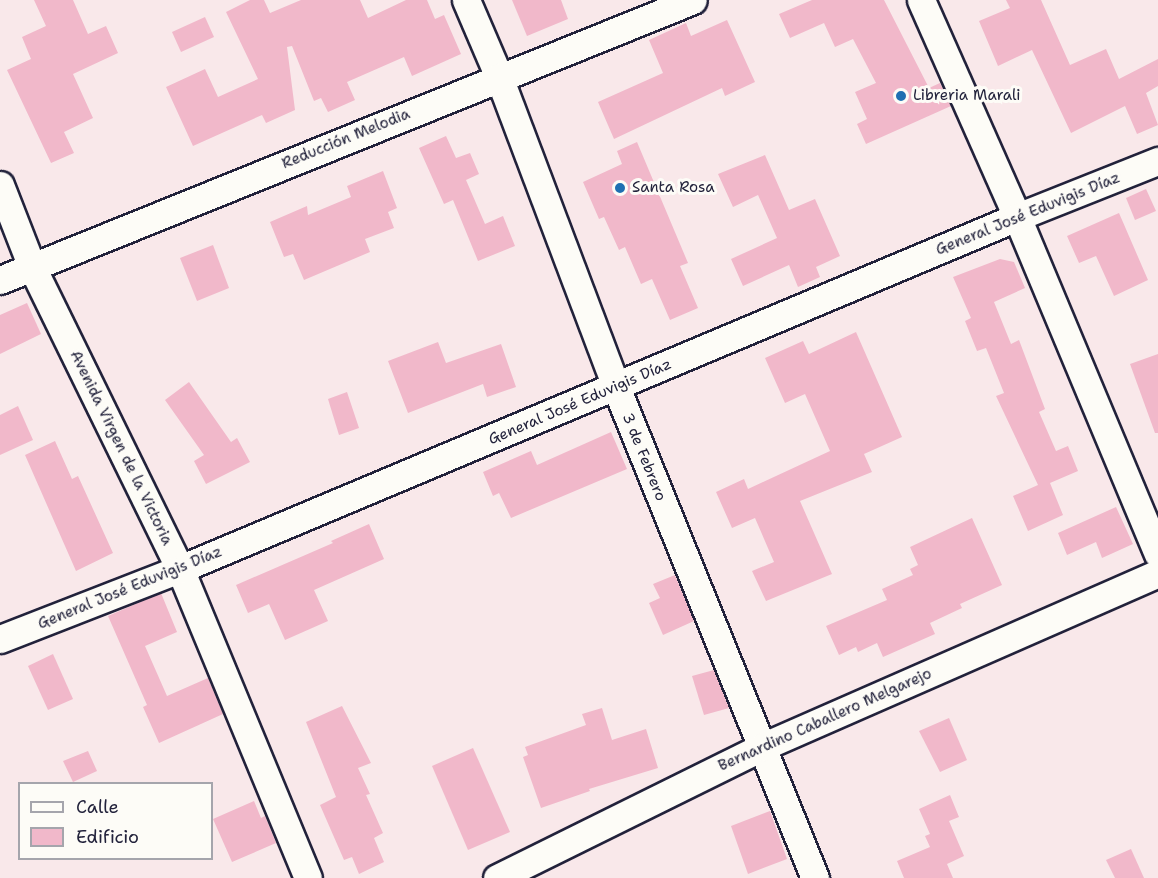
<!DOCTYPE html>
<html>
<head>
<meta charset="utf-8">
<style>
  body { margin:0 }
  #map { position:relative; width:1158px; height:878px; overflow:hidden; background:#f9e8ea; font-family:"Shantell Sans",sans-serif }
  div>[style] { position:absolute }
  [style*='--x'] { left:calc(var(--x)*1px); top:calc(var(--y)*1px); width:calc(var(--w)*1px); rotate:calc(var(--a)*1deg) }
  .building>* { inset:0; background:#f1b8ca }
  .roads { filter:drop-shadow(2px 0 #22223b) drop-shadow(-2px 0 #22223b) drop-shadow(0 2px #22223b) drop-shadow(0 -2px #22223b) }
  .minor>* { height:27px; margin:-13.5px; padding:0 13.5px; transform-origin:13.5px; border-radius:13.5px; background:#fdfcf7 }
  .dots>* { width:16px; height:16px; translate:-50% -50%; box-sizing:border-box; border:3px solid #fdfcf7; border-radius:50% }
  span { translate:-50% -50%; white-space:nowrap; text-align:center; line-height:1.15; -webkit-text-stroke:6px #fdfcf7; paint-order:stroke }
  .poi-label { font-size:15px; color:#22223b }
  .left { translate:0 -50%; text-align:left }
  .street-label { font-size:15px; color:#22223b }
  .legend { position:absolute; left:18px; top:782px; width:195px; height:78px; box-sizing:border-box; background:#fdfcf7; border:2px solid #a5a5ac; margin:0; padding:8px 10px; list-style:none; font-size:18px; color:#22223b }
  .legend li { display:flex; align-items:center; gap:12px; height:30px }
  .legend b { width:30px; border:2px solid #a5a5ac }
</style>
</head>
<body>
<div id="map">
  <div class="building">
    <i style="clip-path:polygon(34px 0,73px 0,88px 34px,106px 26px,118px 53px,73px 74px,93px 118px,64px 132px,74px 153px,51px 163px,7px 70px,31px 59px,22px 37px,46px 26px)"></i>
    <i style="clip-path:polygon(250px 0,264px 0,270px 13px,301px 0,360px 0,368px 18px,406px 0,427px 0,435px 19px,444px 15px,461px 54px,412px 76px,404px 57px,347px 82px,355px 100px,328px 112px,321px 98px,314px 101px,292px 46px,287px 47px,295px 110px,266px 123px,262px 115px,193px 146px,166px 87px,205px 69px,218px 97px,258px 79px,226px 12px)"></i>
    <i style="clip-path:polygon(512px 0,561px 0,568px 19px,527px 36px)"></i>
    <i style="clip-path:polygon(812px 0,884px 0,929px 88px,940px 83px,951px 106px,866px 144px,857px 124px,867px 119px,855px 92px,876px 83px,853px 39px,835px 47px,824px 23px,790px 38px,779px 14px)"></i>
    <i style="clip-path:polygon(1006px 0,1041px 0,1070px 65px,1106px 49px,1119px 79px,1158px 59px,1158px 86px,1146px 93px,1158px 125px,1137px 134px,1125px 106px,1071px 133px,1032px 50px,998px 66px,979px 21px,1010px 8px)"></i>
    <i style="clip-path:polygon(205px 17px,214px 37px,181px 52px,172px 32px)"></i>
    <i style="clip-path:polygon(727px 20px,755px 82px,725px 96px,722px 88px,614px 139px,598px 102px,663px 73px,649px 40px,686px 23px,691px 36px)"></i>
    <i style="clip-path:polygon(446px 136px,456px 158px,470px 153px,479px 174px,466px 180px,485px 224px,503px 216px,515px 246px,478px 261px,453px 200px,444px 204px,419px 148px)"></i>
    <i style="clip-path:polygon(637px 142px,688px 263px,680px 266px,698px 308px,670px 320px,652px 279px,641px 284px,625px 247px,619px 250px,604px 217px,599px 219px,583px 182px,622px 164px,617px 151px)"></i>
    <i style="clip-path:polygon(765px 155px,789px 210px,815px 199px,840px 256px,816px 267px,820px 277px,798px 287px,789px 265px,743px 286px,731px 259px,777px 238px,758px 195px,733px 207px,718px 174px)"></i>
    <i style="clip-path:polygon(383px 171px,397px 208px,388px 212px,394px 228px,365px 239px,370px 252px,304px 280px,293px 254px,284px 257px,270px 222px,307px 206px,308px 215px,351px 197px,347px 186px)"></i>
    <i style="clip-path:polygon(1146px 189px,1156px 211px,1135px 220px,1126px 198px)"></i>
    <i style="clip-path:polygon(1119px 213px,1148px 280px,1114px 296px,1096px 256px,1079px 263px,1067px 236px)"></i>
    <i style="clip-path:polygon(213px 245px,229px 288px,197px 301px,180px 258px)"></i>
    <i style="clip-path:polygon(1000px 259px,1014px 262px,1025px 288px,994px 302px,1011px 344px,1019px 340px,1045px 409px,1039px 412px,1056px 451px,1068px 446px,1078px 471px,1050px 483px,1063px 515px,1028px 531px,1013px 496px,1038px 485px,996px 396px,1004px 393px,986px 348px,977px 351px,965px 321px,971px 318px,953px 277px)"></i>
    <i style="clip-path:polygon(27px 303px,41px 334px,0 354px,0 315px)"></i>
    <i style="clip-path:polygon(856px 332px,902px 437px,864px 454px,872px 472px,800px 501px,832px 574px,766px 601px,752px 571px,774px 562px,755px 518px,732px 528px,716px 492px,744px 479px,748px 489px,830px 451px,805px 394px,785px 403px,765px 358px,803px 341px,809px 354px)"></i>
    <i style="clip-path:polygon(438px 342px,446px 363px,501px 344px,516px 387px,487px 397px,483px 384px,408px 413px,388px 361px)"></i>
    <i style="clip-path:polygon(1158px 354px,1158px 433px,1155px 433px,1130px 364px)"></i>
    <i style="clip-path:polygon(189px 382px,231px 442px,237px 438px,250px 462px,206px 484px,194px 461px,204px 455px,165px 400px)"></i>
    <i style="clip-path:polygon(347px 392px,359px 428px,339px 435px,328px 399px)"></i>
    <i style="clip-path:polygon(18px 406px,33px 440px,0 455px,0 415px)"></i>
    <i style="clip-path:polygon(611px 432px,627px 469px,511px 518px,499px 493px,493px 496px,483px 472px,531px 451px,537px 465px)"></i>
    <i style="clip-path:polygon(55px 441px,72px 479px,78px 476px,113px 553px,76px 571px,25px 455px)"></i>
    <i style="clip-path:polygon(1116px 507px,1133px 544px,1102px 558px,1096px 542px,1067px 555px,1058px 533px)"></i>
    <i style="clip-path:polygon(972px 518px,1002px 585px,960px 604px,962px 608px,930px 623px,935px 634px,883px 657px,877px 643px,858px 652px,856px 647px,839px 655px,826px 626px,887px 600px,882px 589px,913px 575px,910px 569px,918px 565px,910px 547px)"></i>
    <i style="clip-path:polygon(369px 524px,384px 559px,314px 590px,328px 621px,285px 640px,269px 604px,248px 613px,236px 585px,333px 543px,331px 541px)"></i>
    <i style="clip-path:polygon(675px 575px,694px 621px,663px 635px,649px 603px,660px 598px,653px 584px)"></i>
    <i style="clip-path:polygon(161px 593px,177px 632px,145px 646px,167px 696px,208px 678px,223px 714px,159px 743px,143px 707px,147px 705px,108px 616px)"></i>
    <i style="clip-path:polygon(53px 654px,73px 699px,48px 710px,28px 666px)"></i>
    <i style="clip-path:polygon(714px 670px,729px 708px,704px 715px,692px 676px)"></i>
    <i style="clip-path:polygon(342px 706px,371px 763px,358px 768px,370px 794px,366px 795px,383px 833px,374px 838px,384px 862px,359px 874px,352px 857px,344px 860px,320px 805px,336px 797px,306px 722px)"></i>
    <i style="clip-path:polygon(602px 708px,612px 740px,646px 729px,658px 768px,589px 789px,590px 791px,541px 808px,523px 757px,528px 755px,525px 747px,586px 725px,582px 714px)"></i>
    <i style="clip-path:polygon(949px 718px,967px 760px,940px 772px,919px 731px)"></i>
    <i style="clip-path:polygon(473px 748px,510px 832px,468px 850px,432px 766px)"></i>
    <i style="clip-path:polygon(88px 751px,97px 771px,73px 782px,63px 761px)"></i>
    <i style="clip-path:polygon(950px 795px,959px 817px,949px 821px,964px 856px,947px 864px,953px 878px,904px 878px,897px 861px,930px 847px,925px 836px,930px 834px,919px 809px)"></i>
    <i style="clip-path:polygon(254px 801px,261px 818px,265px 816px,276px 843px,232px 862px,213px 819px)"></i>
    <i style="clip-path:polygon(770px 811px,787px 859px,748px 874px,731px 826px)"></i>
    <i style="clip-path:polygon(1131px 849px,1144px 878px,1115px 878px,1106px 860px)"></i>
  </div>
  <div class="roads">
    <div class="minor">
      <i style="--x:466;--y:0;--w:84;--a:66.8"></i>
      <i style="--x:499;--y:77;--w:331;--a:69.3"></i>
      <i style="--x:616;--y:387;--w:530;--a:67.94"></i>
      <i style="--x:921;--y:0;--w:237;--a:66.1"></i>
      <i style="--x:1017;--y:217;--w:365;--a:67.3"></i>
      <i style="--x:0;--y:185;--w:88;--a:68.7"></i>
      <i style="--x:32;--y:267;--w:336;--a:63.9"></i>
      <i style="--x:180;--y:569;--w:334;--a:67.5"></i>
      <i style="--x:0;--y:280;--w:747;--a:-22"></i>
      <i style="--x:0;--y:639;--w:193;--a:-21.3"></i>
      <i style="--x:180;--y:569;--w:908;--a:-22.81"></i>
      <i style="--x:1017;--y:217;--w:152;--a:-21.7"></i>
      <i style="--x:497;--y:878;--w:296;--a:-26.3"></i>
      <i style="--x:762;--y:747;--w:433;--a:-23.7"></i>
    </div>
  </div>
  <div class="dots">
    <i style="left:901px;top:96px;background:#1f6fb2"></i>
    <i style="left:620px;top:188px;background:#1f6fb2"></i>
  </div>
  <div class="poi-label">
    <span class="left" style="left:913px;top:96px">Libreria Marali</span>
    <span class="left" style="left:632px;top:188px">Santa Rosa</span>
  </div>
  <div class="street-label">
    <span style="left:346px;top:139px;rotate:-22deg">Reducción Melodia</span>
    <span style="left:1028px;top:214px;rotate:-22deg">General José Eduvigis Díaz</span>
    <span style="left:580px;top:402px;rotate:-23deg">General José Eduvigis Díaz</span>
    <span style="left:121px;top:448px;rotate:64deg">Avenida Virgen de la Victoria</span>
    <span style="left:644px;top:457px;rotate:68deg">3 de Febrero</span>
    <span style="left:130px;top:588px;rotate:-22deg">General José Eduvigis Díaz</span>
    <span style="left:825px;top:720px;rotate:-24deg">Bernardino Caballero Melgarejo</span>
  </div>
  <ul class="legend">
  <li><b style="height:8px;background:#fdfcf7"></b>Calle</li>
  <li><b style="height:16px;background:#f1b8ca"></b>Edificio</li>
  </ul>
</div>
</body>
</html>
